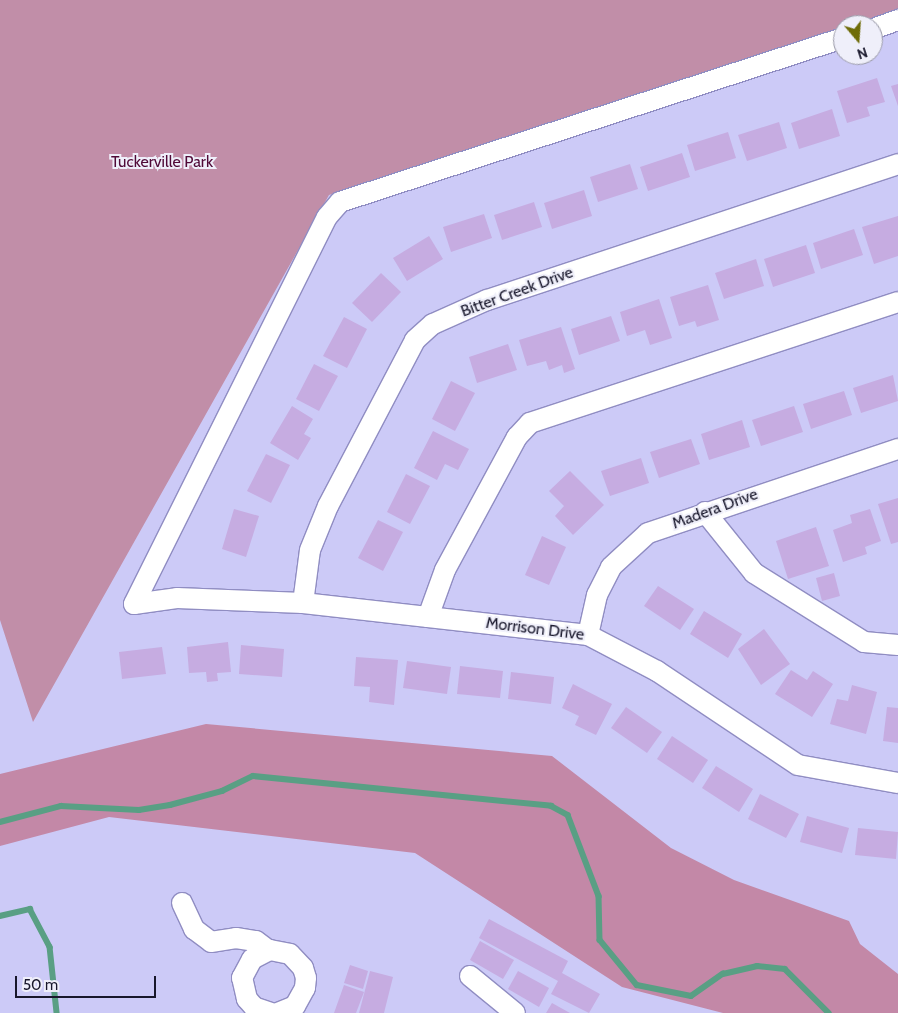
<!DOCTYPE html>
<html>
<head>
<meta charset="utf-8">
<style>
  body { margin:0 }
  #map { position:relative; width:898px; height:1013px; overflow:hidden; background:#cccaf7; font-family:Cabin,sans-serif }
  div>[style] { position:absolute }
  [style*='--x'] { left:calc(var(--x)*1px); top:calc(var(--y)*1px); width:calc(var(--w)*1px); rotate:calc(var(--a)*1deg) }
  .green>* { inset:0; background:#c18ea8 }
  .forest>* { inset:0; background:#c388a7 }
  .stream>* { height:5.5px; margin:-2.75px; padding:0 2.75px; transform-origin:2.75px; border-radius:2.75px; background:#599f84 }
  .building>* { inset:0; background:#c6ace1 }
  .roads { filter:drop-shadow(1px 0 #908dc2) drop-shadow(-1px 0 #908dc2) drop-shadow(0 1px #908dc2) drop-shadow(0 -1px #908dc2) }
  .minor>* { height:20px; margin:-10px; padding:0 10px; transform-origin:10px; border-radius:10px; background:#fff }
  span { translate:-50% -50%; white-space:nowrap; text-align:center; line-height:1.15; -webkit-text-stroke:4px #efeffa; paint-order:stroke }
  .park-label { font-size:16px; color:#500937 }
  .street-label { font-size:16px; color:#18172b }
  .north { position:absolute; left:833px; top:15px; width:50px; height:50px; box-sizing:border-box; background:#efeffa; border:1px solid #9999a7; border-radius:50%; rotate:162deg; font-size:14px; font-weight:700; line-height:20px; text-align:center; color:#18172b }
  .north::after { content:''; display:block; margin:auto; width:18px; height:22px; background:#6f6c08; clip-path:polygon(50% 0,100% 100%,50% 72%,0 100%) }
  .scale { position:absolute; left:15px; top:976px; width:141px; height:22px; box-sizing:border-box; border:2px solid #18172b; border-top:0; padding-left:6px; font-size:15px; line-height:18px; white-space:nowrap; color:#18172b; -webkit-text-stroke:4px #efeffa; paint-order:stroke }
</style>
</head>
<body>
<div id="map">
  <div class="green">
    <i style="clip-path:polygon(0 0,898px 0,898px 10px,329px 195px,33px 722px,0 620px)"></i>
  </div>
  <div class="forest">
    <i style="clip-path:polygon(206px 724px,552px 756px,671px 848px,734px 880px,849px 921px,860px 944px,898px 974px,898px 1013px,723px 1013px,622px 987px,415px 853px,109px 817px,0 846px,0 774px)"></i>
  </div>
  <div class="stream">
    <i style="--x:0;--y:822;--w:63;--a:-14.7"></i>
    <i style="--x:61;--y:806;--w:78;--a:2.9"></i>
    <i style="--x:139;--y:810;--w:31;--a:-9"></i>
    <i style="--x:170;--y:805;--w:54;--a:-15.1"></i>
    <i style="--x:222;--y:791;--w:34;--a:-26"></i>
    <i style="--x:253;--y:776;--w:300;--a:5.7"></i>
    <i style="--x:551;--y:806;--w:19;--a:28"></i>
    <i style="--x:568;--y:815;--w:87;--a:69.1"></i>
    <i style="--x:599;--y:896;--w:44;--a:88.7"></i>
    <i style="--x:600;--y:940;--w:58;--a:50.6"></i>
    <i style="--x:637;--y:985;--w:55;--a:11.5"></i>
    <i style="--x:691;--y:996;--w:39;--a:-35"></i>
    <i style="--x:723;--y:974;--w:35;--a:-13"></i>
    <i style="--x:757;--y:966;--w:28;--a:6"></i>
    <i style="--x:785;--y:969;--w:62;--a:45"></i>
    <i style="--x:0;--y:916;--w:31;--a:-13"></i>
    <i style="--x:30;--y:909;--w:43;--a:62.2"></i>
    <i style="--x:50;--y:947;--w:66;--a:83.9"></i>
  </div>
  <div class="building">
    <i style="clip-path:polygon(877px 78px,885px 102px,867px 107px,870px 116px,847px 123px,837px 91px)"></i>
    <i style="clip-path:polygon(898px 84px,898px 106px,891px 86px)"></i>
    <i style="clip-path:polygon(832px 109px,840px 136px,799px 149px,791px 123px)"></i>
    <i style="clip-path:polygon(779px 122px,787px 148px,747px 161px,738px 135px)"></i>
    <i style="clip-path:polygon(728px 132px,736px 158px,695px 171px,687px 145px)"></i>
    <i style="clip-path:polygon(682px 153px,690px 177px,648px 191px,640px 167px)"></i>
    <i style="clip-path:polygon(630px 164px,638px 189px,598px 202px,590px 177px)"></i>
    <i style="clip-path:polygon(584px 190px,592px 216px,552px 229px,544px 203px)"></i>
    <i style="clip-path:polygon(534px 202px,542px 227px,502px 240px,494px 215px)"></i>
    <i style="clip-path:polygon(484px 214px,492px 238px,451px 252px,443px 227px)"></i>
    <i style="clip-path:polygon(898px 216px,898px 256px,874px 264px,862px 227px)"></i>
    <i style="clip-path:polygon(854px 229px,863px 255px,821px 269px,813px 243px)"></i>
    <i style="clip-path:polygon(429px 236px,443px 259px,407px 281px,393px 258px)"></i>
    <i style="clip-path:polygon(806px 245px,815px 273px,773px 287px,764px 259px)"></i>
    <i style="clip-path:polygon(756px 259px,764px 286px,724px 299px,715px 273px)"></i>
    <i style="clip-path:polygon(381px 273px,401px 292px,372px 322px,352px 303px)"></i>
    <i style="clip-path:polygon(708px 285px,719px 320px,697px 327px,695px 321px,679px 326px,670px 297px)"></i>
    <i style="clip-path:polygon(659px 299px,672px 338px,650px 345px,645px 330px,627px 336px,620px 312px)"></i>
    <i style="clip-path:polygon(611px 316px,620px 341px,579px 355px,571px 329px)"></i>
    <i style="clip-path:polygon(344px 317px,367px 329px,347px 368px,323px 356px)"></i>
    <i style="clip-path:polygon(561px 327px,575px 369px,564px 373px,562px 365px,549px 370px,546px 361px,527px 366px,519px 340px)"></i>
    <i style="clip-path:polygon(508px 344px,517px 370px,477px 383px,469px 357px)"></i>
    <i style="clip-path:polygon(314px 364px,338px 376px,319px 411px,296px 399px)"></i>
    <i style="clip-path:polygon(893px 375px,898px 401px,861px 413px,853px 388px)"></i>
    <i style="clip-path:polygon(451px 381px,475px 393px,455px 431px,432px 419px)"></i>
    <i style="clip-path:polygon(844px 391px,852px 415px,811px 429px,803px 404px)"></i>
    <i style="clip-path:polygon(292px 406px,313px 419px,304px 434px,311px 438px,298px 460px,270px 443px)"></i>
    <i style="clip-path:polygon(794px 406px,803px 432px,761px 446px,752px 420px)"></i>
    <i style="clip-path:polygon(742px 420px,750px 447px,709px 460px,701px 434px)"></i>
    <i style="clip-path:polygon(433px 431px,469px 449px,458px 470px,445px 464px,437px 480px,414px 468px)"></i>
    <i style="clip-path:polygon(691px 439px,700px 464px,659px 478px,650px 452px)"></i>
    <i style="clip-path:polygon(266px 454px,290px 465px,271px 503px,247px 491px)"></i>
    <i style="clip-path:polygon(641px 458px,649px 483px,610px 496px,601px 471px)"></i>
    <i style="clip-path:polygon(570px 471px,604px 505px,573px 535px,555px 516px,564px 506px,549px 491px)"></i>
    <i style="clip-path:polygon(406px 474px,430px 486px,410px 524px,387px 512px)"></i>
    <i style="clip-path:polygon(898px 498px,898px 542px,891px 544px,878px 504px)"></i>
    <i style="clip-path:polygon(234px 509px,259px 516px,246px 557px,222px 549px)"></i>
    <i style="clip-path:polygon(870px 509px,881px 541px,865px 547px,867px 554px,843px 562px,833px 530px,852px 523px,850px 515px)"></i>
    <i style="clip-path:polygon(378px 520px,403px 532px,383px 571px,358px 558px)"></i>
    <i style="clip-path:polygon(816px 527px,829px 566px,788px 579px,776px 541px)"></i>
    <i style="clip-path:polygon(542px 536px,566px 547px,549px 585px,525px 575px)"></i>
    <i style="clip-path:polygon(834px 573px,840px 596px,822px 601px,816px 578px)"></i>
    <i style="clip-path:polygon(658px 586px,694px 609px,680px 630px,644px 606px)"></i>
    <i style="clip-path:polygon(704px 611px,742px 634px,728px 658px,690px 634px)"></i>
    <i style="clip-path:polygon(764px 629px,790px 664px,761px 685px,738px 649px)"></i>
    <i style="clip-path:polygon(228px 642px,231px 672px,217px 673px,218px 681px,207px 682px,206px 672px,189px 673px,187px 647px)"></i>
    <i style="clip-path:polygon(241px 645px,284px 649px,282px 677px,239px 674px)"></i>
    <i style="clip-path:polygon(162px 647px,166px 674px,122px 679px,119px 652px)"></i>
    <i style="clip-path:polygon(356px 657px,398px 660px,394px 705px,369px 702px,370px 687px,354px 686px)"></i>
    <i style="clip-path:polygon(407px 661px,451px 667px,447px 694px,403px 688px)"></i>
    <i style="clip-path:polygon(460px 666px,503px 671px,500px 698px,457px 694px)"></i>
    <i style="clip-path:polygon(791px 670px,807px 680px,813px 671px,833px 684px,812px 717px,775px 694px)"></i>
    <i style="clip-path:polygon(511px 672px,554px 677px,551px 704px,508px 699px)"></i>
    <i style="clip-path:polygon(573px 684px,612px 704px,596px 735px,575px 725px,579px 716px,562px 708px)"></i>
    <i style="clip-path:polygon(852px 685px,877px 692px,866px 734px,830px 724px,837px 699px,848px 701px)"></i>
    <i style="clip-path:polygon(626px 707px,662px 732px,647px 753px,611px 728px)"></i>
    <i style="clip-path:polygon(887px 707px,898px 708px,898px 743px,883px 741px)"></i>
    <i style="clip-path:polygon(672px 736px,708px 760px,693px 783px,657px 759px)"></i>
    <i style="clip-path:polygon(716px 766px,753px 789px,739px 812px,702px 788px)"></i>
    <i style="clip-path:polygon(760px 794px,799px 814px,786px 838px,748px 819px)"></i>
    <i style="clip-path:polygon(807px 816px,849px 828px,842px 853px,800px 842px)"></i>
    <i style="clip-path:polygon(858px 828px,898px 832px,896px 859px,855px 855px)"></i>
    <i style="clip-path:polygon(489px 919px,568px 961px,562px 973px,600px 994px,589px 1013px,551px 994px,558px 981px,479px 938px)"></i>
    <i style="clip-path:polygon(480px 941px,514px 960px,503px 979px,470px 960px)"></i>
    <i style="clip-path:polygon(350px 965px,368px 971px,363px 989px,344px 983px)"></i>
    <i style="clip-path:polygon(370px 971px,393px 977px,384px 1013px,359px 1013px)"></i>
    <i style="clip-path:polygon(518px 971px,549px 988px,539px 1007px,508px 989px)"></i>
    <i style="clip-path:polygon(344px 985px,364px 992px,356px 1013px,334px 1013px)"></i>
    <i style="clip-path:polygon(552px 1003px,570px 1013px,546px 1013px)"></i>
  </div>
  <div class="roads">
    <div class="minor">
      <i style="--x:873;--y:29;--w:27;--a:-20"></i>
      <i style="--x:705;--y:512;--w:78;--a:51.2"></i>
      <i style="--x:754;--y:573;--w:130;--a:32.1"></i>
      <i style="--x:864;--y:642;--w:34;--a:5"></i>
      <i style="--x:303;--y:603;--w:53;--a:-82.5"></i>
      <i style="--x:310;--y:550;--w:48;--a:-67.8"></i>
      <i style="--x:328;--y:506;--w:187;--a:-62.3"></i>
      <i style="--x:415;--y:340;--w:24;--a:-42"></i>
      <i style="--x:433;--y:324;--w:59;--a:-24"></i>
      <i style="--x:487;--y:300;--w:433;--a:-18.3"></i>
      <i style="--x:134;--y:604;--w:432;--a:-63.5"></i>
      <i style="--x:327;--y:217;--w:20;--a:-49"></i>
      <i style="--x:340;--y:202;--w:529;--a:-18.06"></i>
      <i style="--x:134;--y:604;--w:43;--a:-7.9"></i>
      <i style="--x:177;--y:598;--w:126;--a:2.3"></i>
      <i style="--x:303;--y:603;--w:287;--a:6.4"></i>
      <i style="--x:588;--y:635;--w:78;--a:27.6"></i>
      <i style="--x:657;--y:671;--w:169;--a:33.7"></i>
      <i style="--x:798;--y:765;--w:102;--a:10.2"></i>
      <i style="--x:428;--y:617;--w:50;--a:-70.1"></i>
      <i style="--x:445;--y:570;--w:151;--a:-61.6"></i>
      <i style="--x:517;--y:437;--w:19;--a:-47"></i>
      <i style="--x:530;--y:423;--w:387;--a:-18.2"></i>
      <i style="--x:588;--y:635;--w:41;--a:-77.3"></i>
      <i style="--x:597;--y:595;--w:31;--a:-63"></i>
      <i style="--x:611;--y:567;--w:50;--a:-42.6"></i>
      <i style="--x:648;--y:533;--w:264;--a:-18.6"></i>
      <i style="--x:182;--y:903;--w:29;--a:65"></i>
      <i style="--x:194;--y:929;--w:21;--a:37"></i>
      <i style="--x:211;--y:942;--w:25;--a:-9"></i>
      <i style="--x:236;--y:938;--w:20;--a:9"></i>
      <i style="--x:256;--y:941;--w:15;--a:37"></i>
      <i style="--x:470;--y:976;--w:58;--a:39.4"></i>
      <i style="--x:271;--y:1013;--w:18;--a:-161"></i>
      <i style="--x:254;--y:1007;--w:11;--a:-131"></i>
      <i style="--x:247;--y:999;--w:22;--a:-103"></i>
      <i style="--x:242;--y:978;--w:21;--a:-62"></i>
      <i style="--x:252;--y:959;--w:20;--a:-27"></i>
      <i style="--x:270;--y:950;--w:20;--a:11"></i>
      <i style="--x:290;--y:954;--w:19;--a:47"></i>
      <i style="--x:303;--y:968;--w:10;--a:73"></i>
      <i style="--x:306;--y:978;--w:10;--a:96"></i>
      <i style="--x:305;--y:988;--w:21;--a:119"></i>
      <i style="--x:295;--y:1006;--w:18;--a:158"></i>
    </div>
  </div>
  <div class="park-label">
    <span style="left:162px;top:162px">Tuckerville Park</span>
  </div>
  <div class="street-label">
    <span style="left:517px;top:292px;rotate:-20deg">Bitter Creek Drive</span>
    <span style="left:715px;top:509px;rotate:-20deg">Madera Drive</span>
    <span style="left:535px;top:629px;rotate:7deg">Morrison Drive</span>
  </div>
  <div class="north">N</div>
  <div class="scale">50 m</div>
</div>
</body>
</html>
